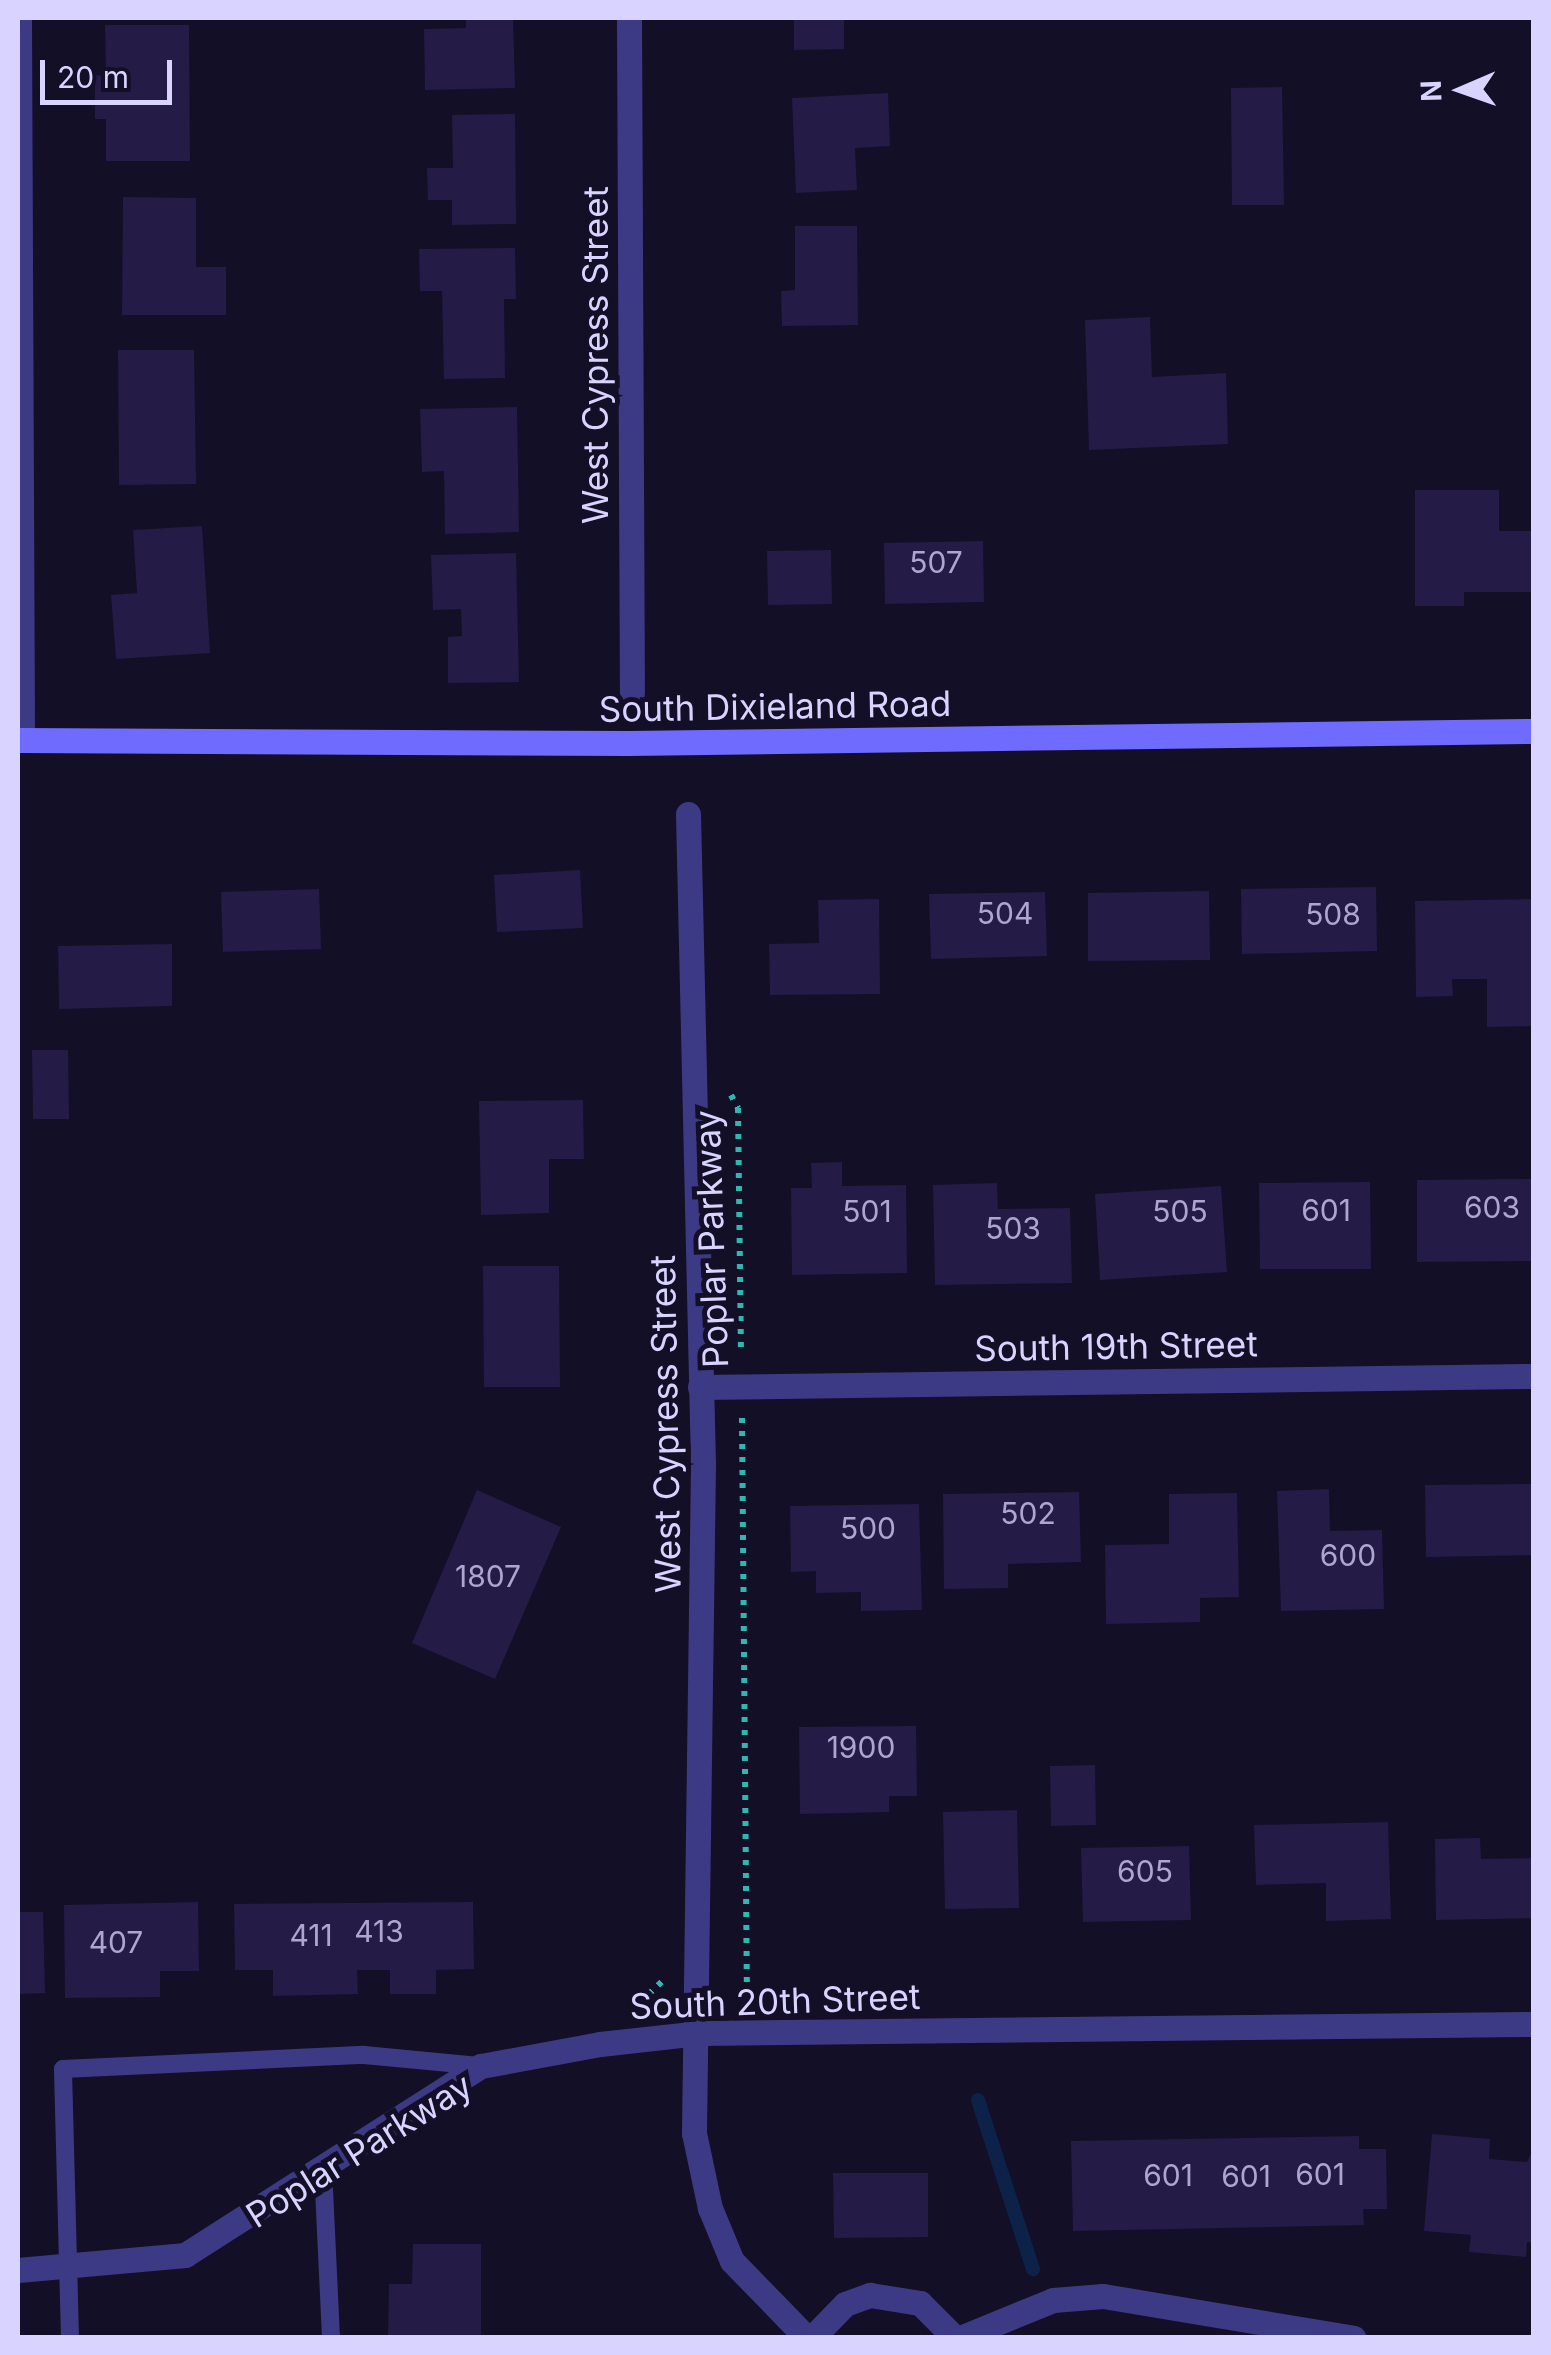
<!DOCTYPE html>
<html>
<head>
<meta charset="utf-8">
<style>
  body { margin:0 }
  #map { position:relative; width:1551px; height:2355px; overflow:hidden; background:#130f26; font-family:Inter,sans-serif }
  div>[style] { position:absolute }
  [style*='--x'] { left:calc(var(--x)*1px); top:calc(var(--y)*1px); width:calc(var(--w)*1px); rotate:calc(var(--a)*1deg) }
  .stream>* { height:14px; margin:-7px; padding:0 7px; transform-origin:7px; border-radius:7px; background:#0c2248 }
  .building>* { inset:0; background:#241b47 }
  .path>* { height:6px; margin-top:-3px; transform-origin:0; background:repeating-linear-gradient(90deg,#2fb8b0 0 5px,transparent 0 13px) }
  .service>* { height:18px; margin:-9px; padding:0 9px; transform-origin:9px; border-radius:9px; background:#3d3a85 }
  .minor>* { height:25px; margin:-12.5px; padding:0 12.5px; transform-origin:12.5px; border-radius:12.5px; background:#3d3a85 }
  .secondary>* { height:25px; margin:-12.5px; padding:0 12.5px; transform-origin:12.5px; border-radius:12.5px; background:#6f6bff }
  span { translate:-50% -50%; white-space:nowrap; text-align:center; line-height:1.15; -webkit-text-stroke:10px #130f26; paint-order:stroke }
  .number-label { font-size:30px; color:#aca6d1 }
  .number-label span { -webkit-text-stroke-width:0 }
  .street-label { font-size:35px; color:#d9d4ff }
  .frame { position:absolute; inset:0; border:20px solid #d9d4ff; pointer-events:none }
  .north { position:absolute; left:1411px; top:40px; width:100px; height:100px; -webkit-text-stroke:8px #130f26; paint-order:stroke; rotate:268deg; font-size:28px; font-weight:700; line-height:40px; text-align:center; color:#d9d4ff }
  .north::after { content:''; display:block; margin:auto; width:35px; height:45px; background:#d9d4ff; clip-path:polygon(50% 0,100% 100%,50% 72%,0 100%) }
  .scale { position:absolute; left:40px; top:60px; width:132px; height:45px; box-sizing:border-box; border:5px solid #d9d4ff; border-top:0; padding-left:12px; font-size:30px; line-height:35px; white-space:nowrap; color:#d9d4ff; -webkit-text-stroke:8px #130f26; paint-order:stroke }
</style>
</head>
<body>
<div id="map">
  <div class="stream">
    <i style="--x:978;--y:2100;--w:178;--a:72"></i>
  </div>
  <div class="building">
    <i style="clip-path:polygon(466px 18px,513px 18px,515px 88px,425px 90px,424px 29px,466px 28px)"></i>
    <i style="clip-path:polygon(794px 18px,844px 18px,844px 49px,794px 50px)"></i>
    <i style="clip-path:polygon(105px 25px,189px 25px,190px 161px,106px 161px,106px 119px,95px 119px,95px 75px,106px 76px)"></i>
    <i style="clip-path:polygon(1282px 87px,1284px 205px,1232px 205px,1231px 88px)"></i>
    <i style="clip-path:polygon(888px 93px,890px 146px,855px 148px,857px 190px,796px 193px,792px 98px)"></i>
    <i style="clip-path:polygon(515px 114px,516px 224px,452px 225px,452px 200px,428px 200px,427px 168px,453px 168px,452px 115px)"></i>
    <i style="clip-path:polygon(123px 197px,196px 198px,196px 267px,226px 267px,226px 315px,122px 315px)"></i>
    <i style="clip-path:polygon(795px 226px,857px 226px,858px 325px,782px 326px,781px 291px,795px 290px)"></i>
    <i style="clip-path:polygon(515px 248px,516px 299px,504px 299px,505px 378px,444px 379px,442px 291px,420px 291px,419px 249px)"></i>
    <i style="clip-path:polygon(1150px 317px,1152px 377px,1226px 373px,1228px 444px,1089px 450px,1085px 320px)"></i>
    <i style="clip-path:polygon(118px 350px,194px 350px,196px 484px,119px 485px)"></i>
    <i style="clip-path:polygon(517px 407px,519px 532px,445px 534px,444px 471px,422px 472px,420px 409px)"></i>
    <i style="clip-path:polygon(1415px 490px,1499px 490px,1499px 531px,1534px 531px,1534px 592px,1464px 592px,1464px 606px,1415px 606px)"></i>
    <i style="clip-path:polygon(202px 526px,210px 653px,116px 659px,111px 595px,137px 593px,133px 530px)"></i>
    <i style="clip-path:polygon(983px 541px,984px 602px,885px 604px,884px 543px)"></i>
    <i style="clip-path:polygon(831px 550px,832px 604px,768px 605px,767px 551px)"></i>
    <i style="clip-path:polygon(516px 553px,519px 682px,448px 683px,448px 637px,462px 636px,461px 609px,433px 610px,431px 555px)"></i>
    <i style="clip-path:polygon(580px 870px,583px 928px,497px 932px,494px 875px)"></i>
    <i style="clip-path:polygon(1376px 887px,1377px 951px,1242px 954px,1241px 889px)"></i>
    <i style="clip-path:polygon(319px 889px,321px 949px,223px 952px,221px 892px)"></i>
    <i style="clip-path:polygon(1209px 891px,1210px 960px,1088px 961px,1088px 893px)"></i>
    <i style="clip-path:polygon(1045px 892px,1047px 956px,931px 959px,929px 894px)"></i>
    <i style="clip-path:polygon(879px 899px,880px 994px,770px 995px,769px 944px,819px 943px,818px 900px)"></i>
    <i style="clip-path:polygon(1534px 899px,1534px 1026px,1487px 1027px,1487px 979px,1452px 979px,1453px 996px,1416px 997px,1415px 901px)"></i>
    <i style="clip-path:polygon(172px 944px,172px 1006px,59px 1009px,58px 946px)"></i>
    <i style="clip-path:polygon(32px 1050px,68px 1050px,69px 1119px,33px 1119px)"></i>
    <i style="clip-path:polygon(583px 1100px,584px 1159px,549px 1159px,549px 1213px,481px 1215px,479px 1101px)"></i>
    <i style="clip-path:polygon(842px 1162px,842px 1186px,906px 1185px,907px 1273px,792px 1275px,791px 1188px,812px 1188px,811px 1163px)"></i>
    <i style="clip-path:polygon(1532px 1179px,1532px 1261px,1417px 1262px,1417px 1180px)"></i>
    <i style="clip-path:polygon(1370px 1182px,1371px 1269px,1260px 1269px,1259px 1183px)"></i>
    <i style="clip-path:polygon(997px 1183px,998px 1209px,1070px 1208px,1072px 1283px,935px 1285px,933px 1185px)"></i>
    <i style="clip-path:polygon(1221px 1186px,1227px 1272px,1100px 1280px,1095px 1194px)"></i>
    <i style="clip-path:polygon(483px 1266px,559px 1266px,560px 1387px,484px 1387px)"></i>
    <i style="clip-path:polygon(1534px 1484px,1534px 1555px,1426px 1557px,1425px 1485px)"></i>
    <i style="clip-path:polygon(1329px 1489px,1330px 1531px,1382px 1530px,1384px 1609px,1281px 1611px,1277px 1491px)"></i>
    <i style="clip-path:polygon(477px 1490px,561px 1527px,495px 1679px,412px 1643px)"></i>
    <i style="clip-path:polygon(1079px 1492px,1081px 1562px,1008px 1564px,1008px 1588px,944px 1589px,943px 1494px)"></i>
    <i style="clip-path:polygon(1237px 1493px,1239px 1597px,1200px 1598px,1200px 1622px,1106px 1624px,1105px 1545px,1169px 1544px,1169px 1494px)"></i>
    <i style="clip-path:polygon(919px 1504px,922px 1610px,861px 1611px,861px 1592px,816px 1593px,816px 1571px,791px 1572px,790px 1506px)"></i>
    <i style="clip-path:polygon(916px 1726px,917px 1796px,889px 1796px,889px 1812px,800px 1814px,799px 1727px)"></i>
    <i style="clip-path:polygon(1095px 1765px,1096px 1825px,1051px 1826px,1050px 1766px)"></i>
    <i style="clip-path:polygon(1017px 1810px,1019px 1908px,945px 1909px,943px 1812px)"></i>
    <i style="clip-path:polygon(1388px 1822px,1391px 1919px,1326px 1921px,1326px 1883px,1256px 1885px,1254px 1825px)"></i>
    <i style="clip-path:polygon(1480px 1838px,1481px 1859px,1534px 1858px,1534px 1918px,1436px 1920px,1435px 1839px)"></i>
    <i style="clip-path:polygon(1189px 1846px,1191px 1920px,1083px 1922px,1081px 1848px)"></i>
    <i style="clip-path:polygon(198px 1902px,199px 1971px,160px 1971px,160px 1997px,65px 1998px,64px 1905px)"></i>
    <i style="clip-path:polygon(473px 1902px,474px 1969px,436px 1970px,436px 1994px,390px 1994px,390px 1970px,357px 1970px,358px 1994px,273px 1996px,273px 1970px,235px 1970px,234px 1904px)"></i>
    <i style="clip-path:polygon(18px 1912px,43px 1912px,45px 1993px,18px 1994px)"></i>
    <i style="clip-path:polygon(1432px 2134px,1490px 2139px,1489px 2159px,1527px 2162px,1534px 2147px,1534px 2243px,1527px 2242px,1526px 2257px,1469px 2252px,1471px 2235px,1424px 2231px)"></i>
    <i style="clip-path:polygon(1359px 2136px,1359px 2149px,1386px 2149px,1387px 2209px,1363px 2209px,1364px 2225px,1073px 2231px,1071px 2141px)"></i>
    <i style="clip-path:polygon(833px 2173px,928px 2173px,928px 2237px,834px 2238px)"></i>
    <i style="clip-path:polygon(413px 2244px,481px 2244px,481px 2338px,388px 2338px,389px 2284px,412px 2284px)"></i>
  </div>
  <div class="path">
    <i style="--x:731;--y:1095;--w:15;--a:62"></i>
    <i style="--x:738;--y:1108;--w:247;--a:89.3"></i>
    <i style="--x:742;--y:1418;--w:582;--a:89.51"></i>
    <i style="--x:639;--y:2003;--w:33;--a:-43"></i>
  </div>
  <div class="service">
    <i style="--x:323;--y:2168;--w:170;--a:87.3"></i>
    <i style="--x:70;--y:2338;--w:269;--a:-91.5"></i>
    <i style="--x:63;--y:2069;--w:301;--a:-2.7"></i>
    <i style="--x:364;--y:2055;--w:118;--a:5.4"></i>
  </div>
  <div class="minor">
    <i style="--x:19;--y:18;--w:722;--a:89.76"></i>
    <i style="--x:629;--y:18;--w:675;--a:89.75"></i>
    <i style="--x:688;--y:814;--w:649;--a:88.68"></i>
    <i style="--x:703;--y:1463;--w:670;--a:90.77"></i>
    <i style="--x:694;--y:2133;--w:77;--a:78"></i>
    <i style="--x:710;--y:2208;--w:57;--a:67.5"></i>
    <i style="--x:732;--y:2261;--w:107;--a:45.8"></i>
    <i style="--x:700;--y:1387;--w:834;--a:-0.76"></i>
    <i style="--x:18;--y:2270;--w:168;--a:-5.1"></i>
    <i style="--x:185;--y:2255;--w:351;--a:-32.6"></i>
    <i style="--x:481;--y:2066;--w:121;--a:-10.5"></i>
    <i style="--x:600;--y:2044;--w:101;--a:-6.3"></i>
    <i style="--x:700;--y:2033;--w:834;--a:-0.62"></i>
    <i style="--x:812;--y:2338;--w:47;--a:-45.9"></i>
    <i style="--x:845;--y:2304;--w:27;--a:-20"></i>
    <i style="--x:870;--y:2295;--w:51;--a:9.1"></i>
    <i style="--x:920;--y:2303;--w:49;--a:45"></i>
    <i style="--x:960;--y:2338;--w:100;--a:-22.2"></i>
    <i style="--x:1053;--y:2300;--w:50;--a:-4.6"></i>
    <i style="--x:1103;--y:2296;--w:254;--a:9.5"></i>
  </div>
  <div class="secondary">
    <i style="--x:18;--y:740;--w:610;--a:0.28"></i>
    <i style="--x:628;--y:743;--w:906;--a:-0.76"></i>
  </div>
  <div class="number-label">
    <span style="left:936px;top:562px">507</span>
    <span style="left:1005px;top:913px">504</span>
    <span style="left:1333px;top:914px">508</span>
    <span style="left:1492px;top:1207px">603</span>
    <span style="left:1326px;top:1210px">601</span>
    <span style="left:867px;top:1211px">501</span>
    <span style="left:1180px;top:1211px">505</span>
    <span style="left:1013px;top:1228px">503</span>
    <span style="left:1028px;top:1513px">502</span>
    <span style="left:868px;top:1528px">500</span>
    <span style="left:1348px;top:1555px">600</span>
    <span style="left:488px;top:1576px">1807</span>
    <span style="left:861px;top:1747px">1900</span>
    <span style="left:1145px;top:1871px">605</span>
    <span style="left:379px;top:1931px">413</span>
    <span style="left:311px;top:1935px">411</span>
    <span style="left:116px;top:1942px">407</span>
    <span style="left:1320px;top:2174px">601</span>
    <span style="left:1168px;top:2175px">601</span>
    <span style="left:1246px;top:2176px">601</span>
  </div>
  <div class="street-label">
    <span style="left:595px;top:355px;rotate:-90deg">West Cypress Street</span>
    <span style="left:775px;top:706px;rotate:-1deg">South Dixieland Road</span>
    <span style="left:711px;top:1239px;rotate:-92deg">Poplar Parkway</span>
    <span style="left:1116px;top:1346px;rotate:-1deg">South 19th Street</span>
    <span style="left:665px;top:1424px;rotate:-91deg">West Cypress Street</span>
    <span style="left:775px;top:2001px;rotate:-2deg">South 20th Street</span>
    <span style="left:359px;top:2150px;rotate:-32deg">Poplar Parkway</span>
  </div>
  <div class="frame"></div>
  <div class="north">N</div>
  <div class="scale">20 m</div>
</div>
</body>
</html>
